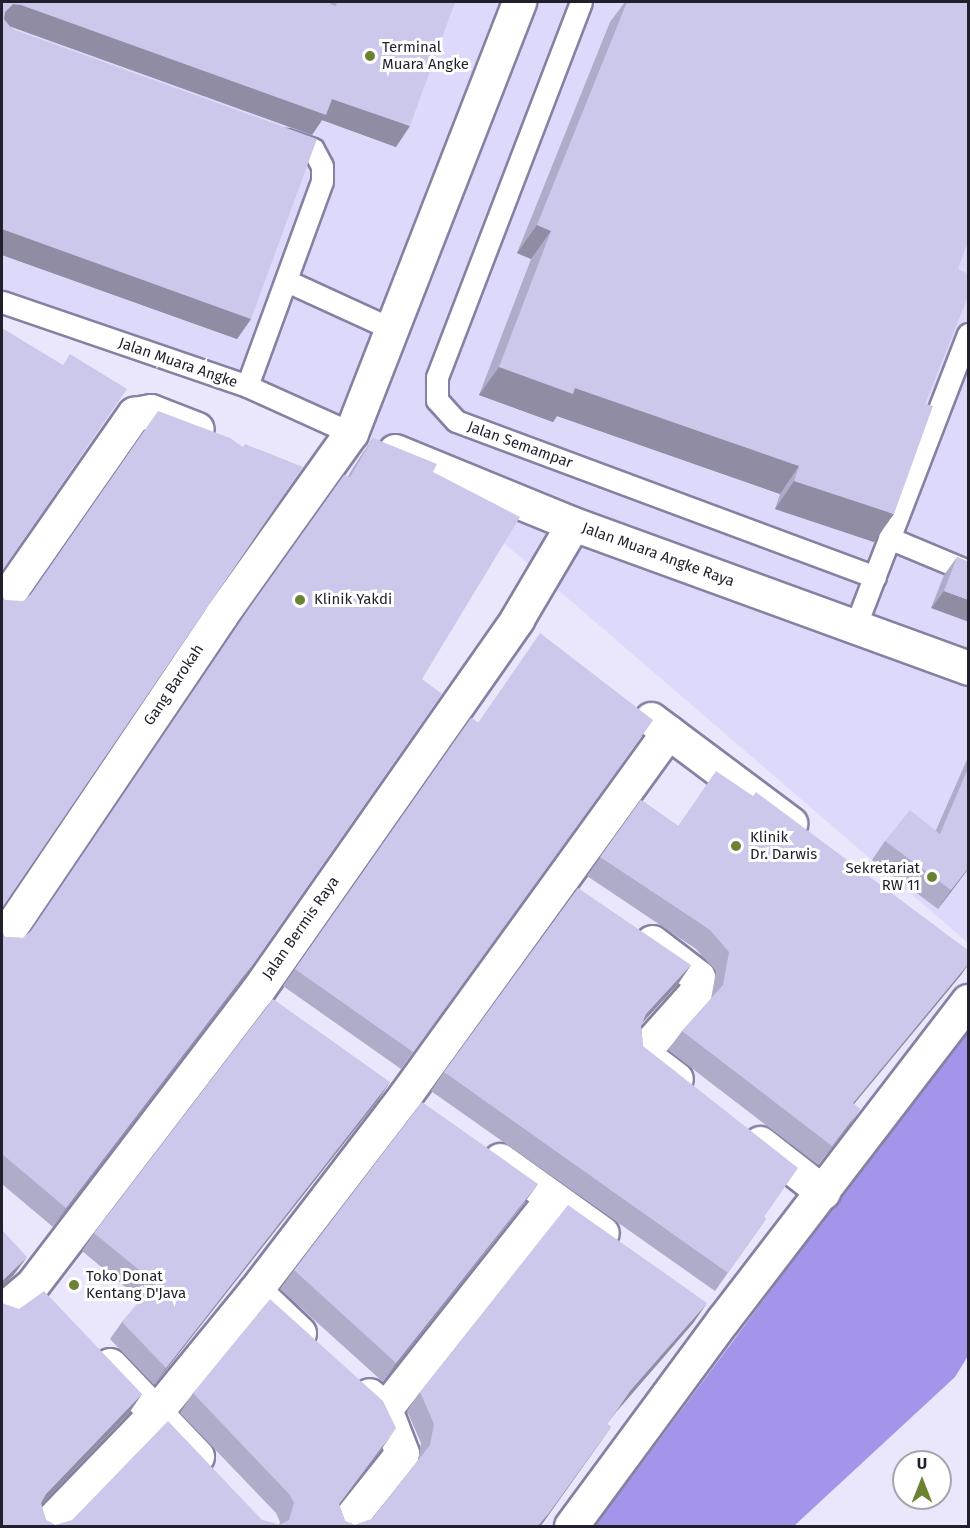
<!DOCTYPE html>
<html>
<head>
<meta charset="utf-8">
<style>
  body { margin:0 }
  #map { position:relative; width:970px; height:1528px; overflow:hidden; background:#eae7fd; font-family:"Fira Sans",sans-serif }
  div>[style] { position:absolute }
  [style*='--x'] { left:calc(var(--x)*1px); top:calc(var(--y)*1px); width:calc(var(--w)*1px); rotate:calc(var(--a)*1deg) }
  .built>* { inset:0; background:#ddd9fb }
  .water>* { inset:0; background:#a495eb }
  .roads { filter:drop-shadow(2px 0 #8681a2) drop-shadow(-2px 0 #8681a2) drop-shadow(0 2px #8681a2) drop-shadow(0 -2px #8681a2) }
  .lane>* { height:21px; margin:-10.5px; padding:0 10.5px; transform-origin:10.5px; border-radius:10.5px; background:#fff }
  .street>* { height:33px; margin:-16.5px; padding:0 16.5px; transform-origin:16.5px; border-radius:16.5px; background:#fff }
  .wall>* { inset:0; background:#afacca }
  .shaded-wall>* { inset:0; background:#8f8ca4 }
  .building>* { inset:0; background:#ccc8eb }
  .dots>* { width:16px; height:16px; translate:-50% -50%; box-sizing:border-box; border:3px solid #fff; border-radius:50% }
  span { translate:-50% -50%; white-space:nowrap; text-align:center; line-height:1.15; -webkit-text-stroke:6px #fff; paint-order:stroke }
  .poi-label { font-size:15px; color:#211f2c }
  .left { translate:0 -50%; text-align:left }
  .right { translate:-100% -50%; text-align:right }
  .street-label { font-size:15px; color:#211f2c }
  .frame { position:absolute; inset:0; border:3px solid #211f2c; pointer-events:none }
  .north { position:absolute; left:892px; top:1450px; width:60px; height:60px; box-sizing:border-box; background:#fff; border:2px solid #a6a5ab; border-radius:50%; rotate:0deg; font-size:16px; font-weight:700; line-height:24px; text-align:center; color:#211f2c }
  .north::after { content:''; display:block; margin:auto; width:21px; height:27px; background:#6c8233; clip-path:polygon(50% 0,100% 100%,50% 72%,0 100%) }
</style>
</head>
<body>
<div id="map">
  <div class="built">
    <i style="clip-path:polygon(2px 2px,968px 2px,968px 943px,399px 453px,2px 314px)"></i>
  </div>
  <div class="water">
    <i style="clip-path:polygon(968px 1026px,968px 1356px,955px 1377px,794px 1526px,595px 1526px)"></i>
  </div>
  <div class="roads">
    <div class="lane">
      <i style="--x:581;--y:2;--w:402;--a:111"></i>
      <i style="--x:437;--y:377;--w:23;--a:90"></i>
      <i style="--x:437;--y:400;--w:28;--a:48"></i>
      <i style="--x:456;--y:421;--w:447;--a:20.4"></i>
      <i style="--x:287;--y:281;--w:115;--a:24.6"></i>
      <i style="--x:2;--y:302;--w:259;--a:18.9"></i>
      <i style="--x:247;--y:386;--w:114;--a:24.3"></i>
      <i style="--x:247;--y:386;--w:218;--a:-69.9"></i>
      <i style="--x:322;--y:181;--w:15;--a:-90"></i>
      <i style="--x:322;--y:166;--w:19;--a:-118"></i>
      <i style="--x:313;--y:149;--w:28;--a:-161"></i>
      <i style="--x:889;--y:538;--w:86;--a:22.7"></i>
      <i style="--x:855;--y:627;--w:314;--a:-68.9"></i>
    </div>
    <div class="street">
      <i style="--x:395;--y:451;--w:192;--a:22.3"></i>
      <i style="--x:573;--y:524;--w:420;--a:20"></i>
      <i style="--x:2;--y:603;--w:231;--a:-55.1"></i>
      <i style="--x:134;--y:414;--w:17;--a:-10"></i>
      <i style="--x:151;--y:411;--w:49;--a:21.4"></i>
      <i style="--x:651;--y:719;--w:174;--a:36.8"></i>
      <i style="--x:2;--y:940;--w:392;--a:-56"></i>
      <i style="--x:221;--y:615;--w:224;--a:-54.5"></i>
      <i style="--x:351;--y:433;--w:463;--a:-68.7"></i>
      <i style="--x:652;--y:942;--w:58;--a:37.3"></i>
      <i style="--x:698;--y:977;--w:15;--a:98"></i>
      <i style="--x:696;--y:992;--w:76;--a:131.8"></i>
      <i style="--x:645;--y:1049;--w:8;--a:76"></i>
      <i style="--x:647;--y:1057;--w:36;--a:37"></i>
      <i style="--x:760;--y:1143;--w:80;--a:37.9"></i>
      <i style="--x:500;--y:1160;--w:125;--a:35.6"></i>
      <i style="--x:2;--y:1310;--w:39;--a:-40"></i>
      <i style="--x:32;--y:1285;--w:370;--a:-52.6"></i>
      <i style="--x:257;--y:991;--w:454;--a:-55"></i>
      <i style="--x:517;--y:619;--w:110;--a:-59.5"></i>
      <i style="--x:299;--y:1333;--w:61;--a:-136.3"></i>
      <i style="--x:255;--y:1291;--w:248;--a:-52.5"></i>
      <i style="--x:406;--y:1094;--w:447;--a:-54.1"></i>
      <i style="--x:110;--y:1365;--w:126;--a:46.3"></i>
      <i style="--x:385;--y:1409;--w:269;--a:-51.6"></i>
      <i style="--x:46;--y:1526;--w:158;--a:-46"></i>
      <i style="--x:156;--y:1412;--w:156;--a:-50.7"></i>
      <i style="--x:344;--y:1526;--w:93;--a:-51.5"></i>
      <i style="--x:402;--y:1453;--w:47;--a:-111.1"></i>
      <i style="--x:385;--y:1409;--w:21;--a:-139"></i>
      <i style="--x:571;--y:1526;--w:256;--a:-53.6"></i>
      <i style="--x:723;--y:1320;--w:402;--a:-52.5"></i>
    </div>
  </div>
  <div class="wall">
    <i style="clip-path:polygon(2px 2px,330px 4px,331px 2px,455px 2px,396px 147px,322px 120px,312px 135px,10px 26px,251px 319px,237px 339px,2px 255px)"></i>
    <i style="clip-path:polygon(625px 2px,969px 2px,958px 269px,925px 404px,874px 542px,775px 509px,780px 494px,557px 416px,553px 422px,479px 395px,531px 259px,517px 253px,610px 22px)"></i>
    <i style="clip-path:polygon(373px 438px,433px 472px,422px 679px,242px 980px,53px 1227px,2px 1184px,2px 932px,5px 937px,23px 938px,30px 932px,348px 476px,360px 457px)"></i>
    <i style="clip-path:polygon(957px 557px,969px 562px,931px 608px,944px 575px)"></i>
    <i style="clip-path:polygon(471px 718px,478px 723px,653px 720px,401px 1069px,283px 986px)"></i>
    <i style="clip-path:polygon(969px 755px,969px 868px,938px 909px,872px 860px,885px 841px,936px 830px)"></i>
    <i style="clip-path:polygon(641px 800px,678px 826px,969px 951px,969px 964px,961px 975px,854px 1104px,860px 1109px,818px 1165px,668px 1050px,682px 1031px,711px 999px,716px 971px,696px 949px,587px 876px)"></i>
    <i style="clip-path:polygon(691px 965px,678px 984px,643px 1022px,641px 1026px,643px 1046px,764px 1217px,766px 1219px,715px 1291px,431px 1091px,444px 1072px)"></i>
    <i style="clip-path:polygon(390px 1082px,378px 1100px,154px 1385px,110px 1339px,122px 1322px,141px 1300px,82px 1251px,94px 1233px)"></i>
    <i style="clip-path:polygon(538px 1184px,524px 1203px,383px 1382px,280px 1289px,294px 1270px)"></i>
    <i style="clip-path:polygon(694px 1322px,617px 1411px,607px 1424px,611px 1427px,540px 1527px,2px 1527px,142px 1394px,129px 1413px,41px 1504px,46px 1520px,55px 1525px,262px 1520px,279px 1525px,280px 1522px,276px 1513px,180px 1413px,193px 1393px,383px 1447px,339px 1504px,345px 1521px,355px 1525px,372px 1519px,418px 1461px,421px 1443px,407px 1411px,420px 1392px)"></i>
  </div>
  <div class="shaded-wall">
    <i style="clip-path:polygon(13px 4px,21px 5px,332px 99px,410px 126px,396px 147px,322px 120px,312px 135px,6px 25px,2px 25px,5px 12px)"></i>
    <i style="clip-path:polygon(537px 225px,551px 231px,531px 259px,517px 253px)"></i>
    <i style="clip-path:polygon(2px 229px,251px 319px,237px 339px,2px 255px)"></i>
    <i style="clip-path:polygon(499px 367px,575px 388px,799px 466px,780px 494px,557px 416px,553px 422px,479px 395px)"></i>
    <i style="clip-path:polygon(794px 481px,894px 514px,874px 542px,775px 509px)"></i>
    <i style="clip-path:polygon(944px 591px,969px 600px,969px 622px,931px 608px)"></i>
    <i style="clip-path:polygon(969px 867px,969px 868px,938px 909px,951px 890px)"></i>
    <i style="clip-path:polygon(255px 961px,242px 980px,53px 1227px,66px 1208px)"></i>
    <i style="clip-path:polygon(969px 963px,961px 975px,839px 1122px,853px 1103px)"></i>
    <i style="clip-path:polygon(691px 965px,678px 984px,633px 1033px,646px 1014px)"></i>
    <i style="clip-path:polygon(390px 1082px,378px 1100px,154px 1385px,166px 1368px)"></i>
    <i style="clip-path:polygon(860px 1109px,847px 1128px,818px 1165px,832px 1146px)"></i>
    <i style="clip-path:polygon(538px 1184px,524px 1203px,383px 1382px,396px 1363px)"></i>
    <i style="clip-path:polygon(27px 1257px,13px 1276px,2px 1287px,2px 1281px)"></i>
    <i style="clip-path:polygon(707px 1303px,694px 1322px,617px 1411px,630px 1391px)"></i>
    <i style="clip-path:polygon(142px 1394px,129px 1413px,33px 1513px,46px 1494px)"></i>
    <i style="clip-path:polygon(611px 1427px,540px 1527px,537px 1527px)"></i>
    <i style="clip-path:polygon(396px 1428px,383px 1447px,326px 1523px,339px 1504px)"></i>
  </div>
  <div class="building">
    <i style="clip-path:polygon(2px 2px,324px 2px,336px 6px,337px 2px,455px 2px,410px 126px,332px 99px,326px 115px,21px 5px,13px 4px,5px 12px,4px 19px,12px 29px,317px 139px,251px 319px,2px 229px)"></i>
    <i style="clip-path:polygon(627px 2px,969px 2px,969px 239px,958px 269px,969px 274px,969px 294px,925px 404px,933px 406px,894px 514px,794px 481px,799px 466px,575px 388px,573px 394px,499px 367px,551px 231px,537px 225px)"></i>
    <i style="clip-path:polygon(2px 328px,63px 365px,70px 354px,127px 389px,2px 571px)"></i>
    <i style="clip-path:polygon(158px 411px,230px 438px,243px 447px,245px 444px,303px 467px,2px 908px,2px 595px,5px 600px,23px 601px,31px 594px)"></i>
    <i style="clip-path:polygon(373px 438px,437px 464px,433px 472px,520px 517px,422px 679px,442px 694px,255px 961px,66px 1208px,2px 1154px,2px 932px,5px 937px,23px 938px,31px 931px,250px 607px,344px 475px,350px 477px)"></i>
    <i style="clip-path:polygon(957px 557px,969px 562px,969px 600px,944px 591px)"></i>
    <i style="clip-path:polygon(540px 633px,653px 720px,413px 1052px,295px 969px,471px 718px,478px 723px)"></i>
    <i style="clip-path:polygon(969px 766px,969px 867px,951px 890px,885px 841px,910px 810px,940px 834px)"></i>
    <i style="clip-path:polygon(716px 771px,753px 796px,756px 792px,969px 951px,969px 963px,853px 1103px,860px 1109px,832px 1146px,682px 1031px,723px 985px,729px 952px,710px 930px,600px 857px,641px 800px,678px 826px)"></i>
    <i style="clip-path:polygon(578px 888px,691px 965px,646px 1014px,641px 1026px,643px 1046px,798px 1168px,764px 1217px,766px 1219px,728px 1273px,444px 1072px)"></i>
    <i style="clip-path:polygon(273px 999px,390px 1082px,166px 1368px,122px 1322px,155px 1283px,94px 1233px)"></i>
    <i style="clip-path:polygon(422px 1102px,538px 1184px,396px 1363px,294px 1270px)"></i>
    <i style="clip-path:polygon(568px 1205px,707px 1303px,630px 1391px,607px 1424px,611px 1427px,549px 1513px,537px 1527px,2px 1527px,2px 1303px,19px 1309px,44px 1291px,142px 1394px,46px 1494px,41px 1503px,46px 1520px,55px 1525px,72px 1520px,168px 1421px,262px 1520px,279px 1525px,289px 1520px,294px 1503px,289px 1494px,193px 1393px,270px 1299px,383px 1401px,396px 1428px,339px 1504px,345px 1521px,355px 1525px,372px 1519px,430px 1445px,434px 1424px,420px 1392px)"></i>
    <i style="clip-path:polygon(2px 1230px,27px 1257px,2px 1281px)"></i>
  </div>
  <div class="dots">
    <i style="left:370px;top:56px;background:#6c8233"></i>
    <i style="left:300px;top:600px;background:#6c8233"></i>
    <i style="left:736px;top:846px;background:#6c8233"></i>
    <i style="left:932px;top:877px;background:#6c8233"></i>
    <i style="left:74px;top:1285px;background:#6c8233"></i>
  </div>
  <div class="poi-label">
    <span class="left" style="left:382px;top:56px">Terminal<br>Muara Angke</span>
    <span class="left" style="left:314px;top:600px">Klinik Yakdi</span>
    <span class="left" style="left:750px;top:846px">Klinik<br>Dr. Darwis</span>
    <span class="right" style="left:920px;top:877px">Sekretariat<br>RW 11</span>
    <span class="left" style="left:86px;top:1285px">Toko Donat<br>Kentang D'Java</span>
  </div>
  <div class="street-label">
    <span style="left:178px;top:363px;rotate:19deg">Jalan Muara Angke</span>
    <span style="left:520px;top:445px;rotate:20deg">Jalan Semampar</span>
    <span style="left:658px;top:555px;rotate:20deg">Jalan Muara Angke Raya</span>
    <span style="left:174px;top:685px;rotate:-56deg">Gang Barokah</span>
    <span style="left:301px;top:928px;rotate:-55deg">Jalan Bermis Raya</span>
  </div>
  <div class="frame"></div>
  <div class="north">U</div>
</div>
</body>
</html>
